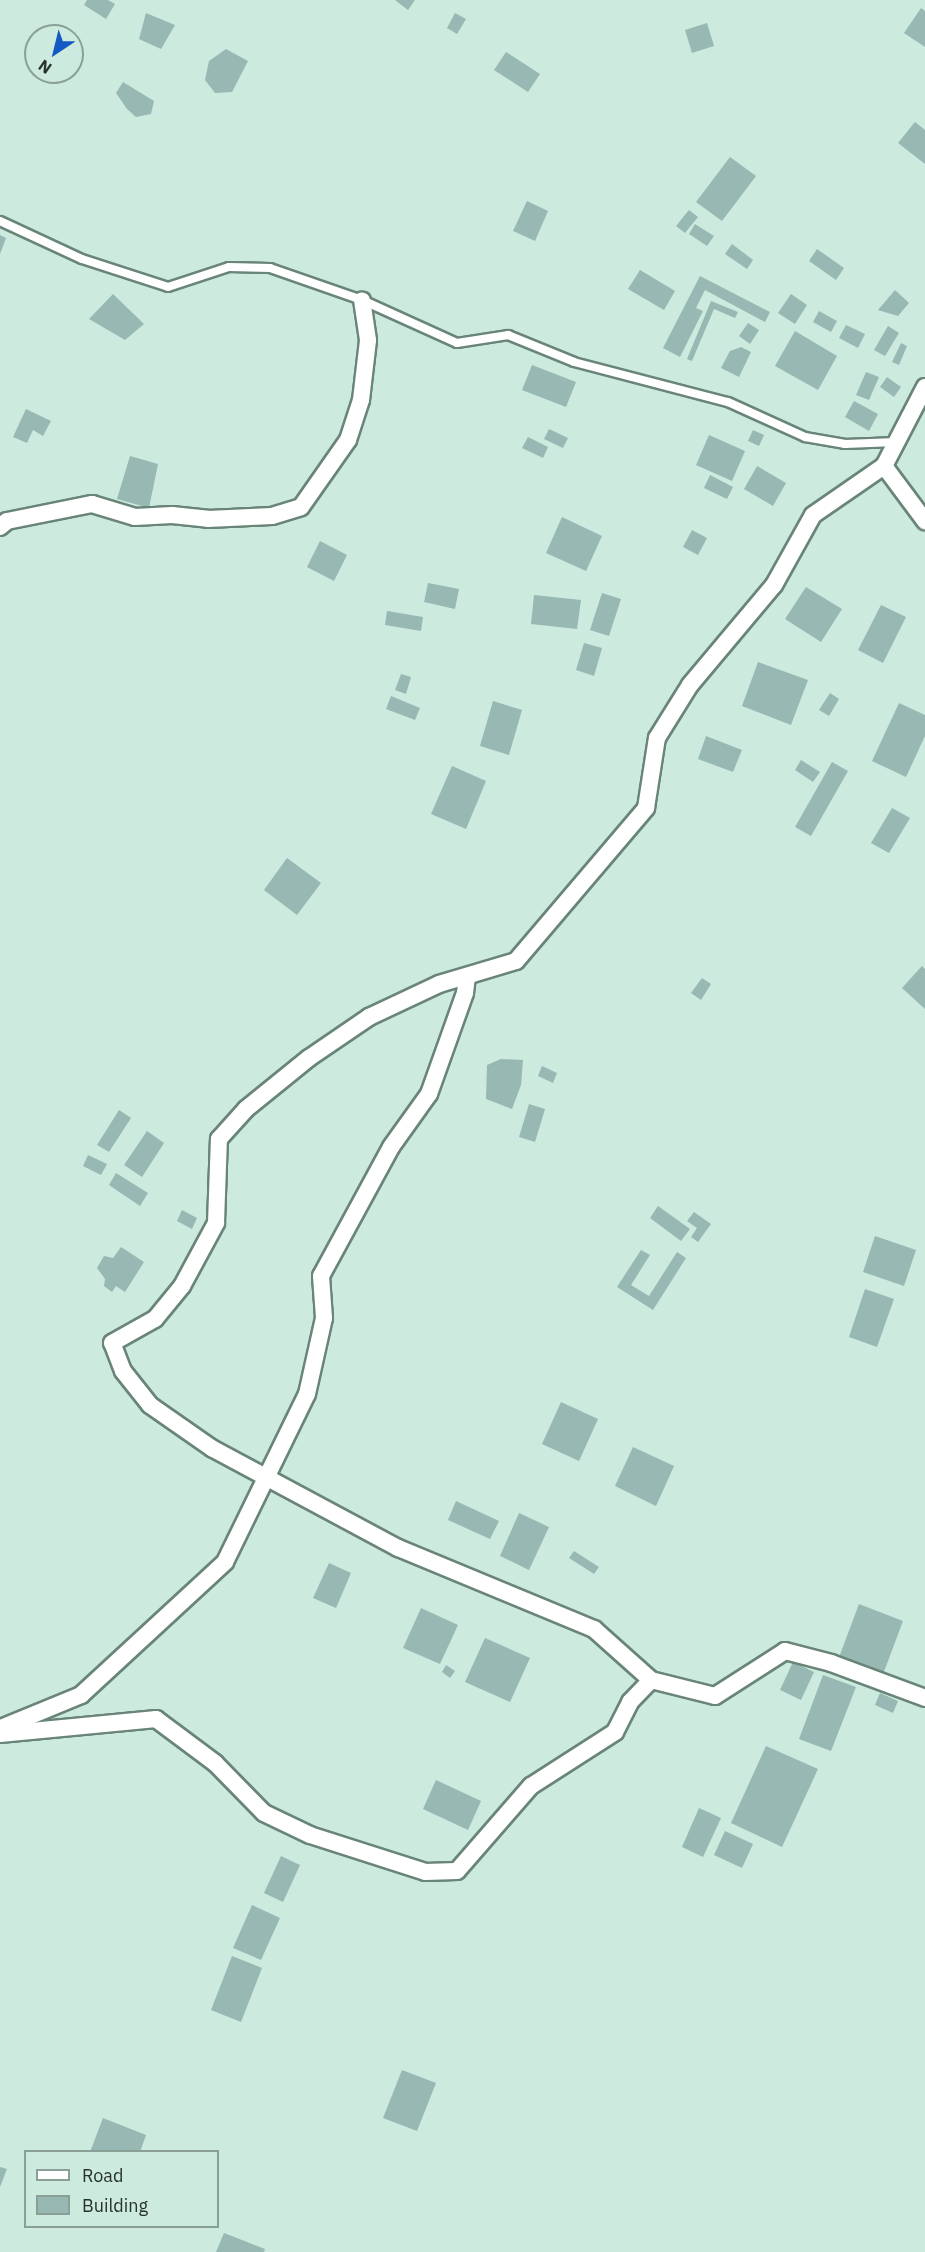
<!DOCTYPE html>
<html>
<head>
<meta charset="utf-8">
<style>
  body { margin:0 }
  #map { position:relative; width:925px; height:2252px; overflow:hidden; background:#cceadd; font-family:"IBM Plex Sans",sans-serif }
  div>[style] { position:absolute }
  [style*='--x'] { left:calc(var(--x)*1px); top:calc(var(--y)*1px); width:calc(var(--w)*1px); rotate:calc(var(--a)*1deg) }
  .building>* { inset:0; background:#97b8b3 }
  .roads { filter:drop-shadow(2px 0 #698578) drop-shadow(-2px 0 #698578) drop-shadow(0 2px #698578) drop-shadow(0 -2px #698578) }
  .lane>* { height:8px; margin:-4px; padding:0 4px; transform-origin:4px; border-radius:4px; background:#fff }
  .street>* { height:16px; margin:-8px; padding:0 8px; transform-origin:8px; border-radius:8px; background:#fff }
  span { translate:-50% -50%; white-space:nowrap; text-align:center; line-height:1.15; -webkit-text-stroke:5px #cceadd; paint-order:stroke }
  .legend { position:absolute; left:24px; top:2150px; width:195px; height:78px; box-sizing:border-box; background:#cceadd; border:2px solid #8aa097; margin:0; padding:8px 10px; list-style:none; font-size:18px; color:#27322d }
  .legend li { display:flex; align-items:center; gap:12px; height:30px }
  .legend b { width:30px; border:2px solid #8aa097 }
  .north { position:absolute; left:24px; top:24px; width:60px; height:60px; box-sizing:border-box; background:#cceadd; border:2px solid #8aa097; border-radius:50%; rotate:215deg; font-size:16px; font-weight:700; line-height:24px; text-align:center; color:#27322d }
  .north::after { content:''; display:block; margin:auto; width:21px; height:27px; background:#1458c3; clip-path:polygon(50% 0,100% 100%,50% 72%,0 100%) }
</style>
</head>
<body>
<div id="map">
  <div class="building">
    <i style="clip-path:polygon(87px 0,108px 0,115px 4px,106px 19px,84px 5px)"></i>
    <i style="clip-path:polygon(395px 0,415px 0,408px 10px)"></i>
    <i style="clip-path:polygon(921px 8px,925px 11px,925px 47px,904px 33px)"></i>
    <i style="clip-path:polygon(146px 13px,175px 25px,161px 49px,139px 39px)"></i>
    <i style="clip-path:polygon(455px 13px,466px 19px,457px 34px,447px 28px)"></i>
    <i style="clip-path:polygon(707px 23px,714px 46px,692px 53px,685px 30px)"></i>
    <i style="clip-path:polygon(226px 49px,248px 61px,232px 92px,215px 93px,205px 80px,209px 61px)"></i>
    <i style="clip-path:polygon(506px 52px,540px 74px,528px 92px,494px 70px)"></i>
    <i style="clip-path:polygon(123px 82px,154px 101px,151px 114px,136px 117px,127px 109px,116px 93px)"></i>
    <i style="clip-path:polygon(915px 122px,925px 130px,925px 164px,898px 143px)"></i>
    <i style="clip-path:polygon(730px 157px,756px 176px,722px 221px,696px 202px)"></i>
    <i style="clip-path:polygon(527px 201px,548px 211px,535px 241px,513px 231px)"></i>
    <i style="clip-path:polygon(689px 210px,698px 217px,685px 233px,676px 226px)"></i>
    <i style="clip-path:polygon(695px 224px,714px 236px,707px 246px,689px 234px)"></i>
    <i style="clip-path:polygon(0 235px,6px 238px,0 254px)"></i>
    <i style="clip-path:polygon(732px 244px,753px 260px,747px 269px,725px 254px)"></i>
    <i style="clip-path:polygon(817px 249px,844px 268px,836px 280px,809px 261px)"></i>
    <i style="clip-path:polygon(640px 270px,675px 291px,664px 310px,628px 289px)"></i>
    <i style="clip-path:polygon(700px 276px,770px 312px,765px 322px,705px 290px,696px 308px,703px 311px,680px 357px,663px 348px)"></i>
    <i style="clip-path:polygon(895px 290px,909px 303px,898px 316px,878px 310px)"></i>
    <i style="clip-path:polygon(113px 294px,144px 324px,125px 340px,89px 319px)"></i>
    <i style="clip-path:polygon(791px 294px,807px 305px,795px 324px,778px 313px)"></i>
    <i style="clip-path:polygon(711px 301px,738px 312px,735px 318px,714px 309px,692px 361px,687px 359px)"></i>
    <i style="clip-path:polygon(819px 311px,837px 321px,831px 332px,813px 322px)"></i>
    <i style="clip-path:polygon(748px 323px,759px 330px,750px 344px,739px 336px)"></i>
    <i style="clip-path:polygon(846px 325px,865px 334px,858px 348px,839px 338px)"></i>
    <i style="clip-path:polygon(888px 326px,899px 333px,885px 356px,874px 350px)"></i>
    <i style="clip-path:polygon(795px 331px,837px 356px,818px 390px,775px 366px)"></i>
    <i style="clip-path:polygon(901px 343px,907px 346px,899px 365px,892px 362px)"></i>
    <i style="clip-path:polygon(741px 347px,751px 352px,739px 377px,721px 368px,730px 351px)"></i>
    <i style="clip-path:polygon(532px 365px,576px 382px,566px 407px,522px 390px)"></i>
    <i style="clip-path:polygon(866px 372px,879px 377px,869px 400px,856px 395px)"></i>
    <i style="clip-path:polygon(887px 377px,901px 387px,894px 397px,880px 387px)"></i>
    <i style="clip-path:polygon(854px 401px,878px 414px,869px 431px,845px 417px)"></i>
    <i style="clip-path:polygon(26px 409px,51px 421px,43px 436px,33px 430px,27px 443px,13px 437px)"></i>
    <i style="clip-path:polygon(549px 429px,568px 438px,563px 448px,544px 439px)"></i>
    <i style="clip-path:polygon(753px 430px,764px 435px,759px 446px,748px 441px)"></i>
    <i style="clip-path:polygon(709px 435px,745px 451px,732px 481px,696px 465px)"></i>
    <i style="clip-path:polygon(528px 437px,548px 447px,543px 458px,522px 448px)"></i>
    <i style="clip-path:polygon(130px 456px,158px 464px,149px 508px,117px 499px)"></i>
    <i style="clip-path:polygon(757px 466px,786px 483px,773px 506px,744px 489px)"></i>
    <i style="clip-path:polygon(710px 475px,733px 487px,727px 499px,704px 488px)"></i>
    <i style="clip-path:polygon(562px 517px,602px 536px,586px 571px,546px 553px)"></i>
    <i style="clip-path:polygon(692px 530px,707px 538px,698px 555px,683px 547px)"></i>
    <i style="clip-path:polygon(320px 541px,347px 555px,334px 581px,307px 567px)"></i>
    <i style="clip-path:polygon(428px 583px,459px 589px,455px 609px,424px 602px)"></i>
    <i style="clip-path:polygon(806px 587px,842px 609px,821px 642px,785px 619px)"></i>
    <i style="clip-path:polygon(602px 593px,621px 599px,609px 636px,590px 630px)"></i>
    <i style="clip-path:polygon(534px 595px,581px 600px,577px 629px,531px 624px)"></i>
    <i style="clip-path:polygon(881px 605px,906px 617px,883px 663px,858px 650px)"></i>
    <i style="clip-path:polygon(387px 611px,423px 617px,421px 631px,385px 625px)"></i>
    <i style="clip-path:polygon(584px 643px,602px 648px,594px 676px,576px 670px)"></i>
    <i style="clip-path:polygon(758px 662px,808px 680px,791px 725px,742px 706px)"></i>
    <i style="clip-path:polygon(401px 674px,411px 677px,406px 694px,395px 690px)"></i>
    <i style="clip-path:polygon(830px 693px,839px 699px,829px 716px,819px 710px)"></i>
    <i style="clip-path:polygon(391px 696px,420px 708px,415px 720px,386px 709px)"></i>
    <i style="clip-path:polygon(493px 701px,522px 710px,509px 755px,480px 746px)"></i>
    <i style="clip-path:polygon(899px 703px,925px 715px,925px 736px,906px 777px,872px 761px)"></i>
    <i style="clip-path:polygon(706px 736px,742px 750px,733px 772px,698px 759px)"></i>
    <i style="clip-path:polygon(801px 760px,820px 772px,813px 782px,795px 770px)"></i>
    <i style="clip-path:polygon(832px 762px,848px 771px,811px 836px,795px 827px)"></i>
    <i style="clip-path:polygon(452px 766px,486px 781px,466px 829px,431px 814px)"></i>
    <i style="clip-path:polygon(892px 808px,910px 818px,889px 853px,871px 843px)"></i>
    <i style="clip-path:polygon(287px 858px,321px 883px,297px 915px,264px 890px)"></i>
    <i style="clip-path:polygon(922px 966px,925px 969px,925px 1009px,902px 988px)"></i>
    <i style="clip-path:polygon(702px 978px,711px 984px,701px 1000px,691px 993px)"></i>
    <i style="clip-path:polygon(501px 1059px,523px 1060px,521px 1085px,512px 1109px,486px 1099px,487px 1065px)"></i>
    <i style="clip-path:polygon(542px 1066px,557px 1073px,553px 1083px,538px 1076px)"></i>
    <i style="clip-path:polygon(529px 1104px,545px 1109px,535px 1142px,519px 1137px)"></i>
    <i style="clip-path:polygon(119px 1110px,131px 1118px,109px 1152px,97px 1145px)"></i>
    <i style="clip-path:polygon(147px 1131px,164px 1143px,142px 1177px,124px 1165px)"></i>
    <i style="clip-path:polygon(88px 1155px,107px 1164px,101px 1175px,83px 1166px)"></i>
    <i style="clip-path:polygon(116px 1173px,148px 1193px,140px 1206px,109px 1185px)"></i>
    <i style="clip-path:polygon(658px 1206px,690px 1229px,681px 1241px,650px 1218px)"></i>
    <i style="clip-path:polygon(182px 1210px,197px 1218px,192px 1229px,177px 1221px)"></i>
    <i style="clip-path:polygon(694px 1212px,711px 1224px,698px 1242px,691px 1237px,697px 1228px,687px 1221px)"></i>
    <i style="clip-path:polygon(875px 1236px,916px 1250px,904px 1286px,863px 1272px)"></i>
    <i style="clip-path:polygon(121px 1247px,144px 1262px,125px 1292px,116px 1286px,112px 1292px,104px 1286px,105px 1279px,97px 1268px,104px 1256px,113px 1258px)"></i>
    <i style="clip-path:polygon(641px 1250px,650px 1255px,631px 1285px,649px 1296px,677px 1252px,686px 1258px,653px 1310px,617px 1287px)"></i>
    <i style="clip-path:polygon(865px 1289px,894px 1299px,877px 1347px,849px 1337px)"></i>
    <i style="clip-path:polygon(561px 1402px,598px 1419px,579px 1461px,542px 1444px)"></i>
    <i style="clip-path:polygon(633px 1447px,674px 1466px,656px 1506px,615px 1486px)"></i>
    <i style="clip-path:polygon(456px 1501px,499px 1521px,490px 1539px,448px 1520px)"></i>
    <i style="clip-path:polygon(519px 1513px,549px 1527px,529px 1570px,500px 1556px)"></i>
    <i style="clip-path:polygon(574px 1551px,599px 1567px,594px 1574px,569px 1558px)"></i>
    <i style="clip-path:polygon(329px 1563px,351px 1573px,336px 1608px,313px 1598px)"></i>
    <i style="clip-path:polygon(859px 1604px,903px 1621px,882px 1677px,838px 1660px)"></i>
    <i style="clip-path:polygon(421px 1608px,458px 1625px,440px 1664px,403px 1648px)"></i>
    <i style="clip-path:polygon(485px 1638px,530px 1658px,510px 1702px,465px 1682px)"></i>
    <i style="clip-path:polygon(793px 1662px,814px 1672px,801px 1700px,780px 1690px)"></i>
    <i style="clip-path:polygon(446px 1665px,455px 1671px,450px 1678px,442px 1672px)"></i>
    <i style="clip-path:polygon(823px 1675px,856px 1687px,831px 1751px,799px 1739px)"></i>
    <i style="clip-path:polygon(880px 1693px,898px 1701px,893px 1713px,875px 1705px)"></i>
    <i style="clip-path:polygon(766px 1746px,818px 1769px,782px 1847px,731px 1823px)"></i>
    <i style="clip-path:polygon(436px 1780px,481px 1801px,468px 1830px,423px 1809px)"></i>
    <i style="clip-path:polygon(699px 1808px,721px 1818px,703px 1857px,682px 1847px)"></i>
    <i style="clip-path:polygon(725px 1831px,753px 1844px,742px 1868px,714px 1855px)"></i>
    <i style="clip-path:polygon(281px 1856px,300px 1865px,283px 1902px,264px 1893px)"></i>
    <i style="clip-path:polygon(252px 1905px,280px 1918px,261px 1960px,233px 1948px)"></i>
    <i style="clip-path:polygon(232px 1956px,262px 1968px,241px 2022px,211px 2010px)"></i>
    <i style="clip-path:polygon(402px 2070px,436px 2083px,417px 2131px,383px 2118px)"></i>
    <i style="clip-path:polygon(103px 2118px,146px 2135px,140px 2152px,90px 2152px)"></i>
    <i style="clip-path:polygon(0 2167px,7px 2169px,0 2187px)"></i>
    <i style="clip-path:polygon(224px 2233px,265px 2249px,264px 2252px,216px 2252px)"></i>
  </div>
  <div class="roads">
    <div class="lane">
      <i style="--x:0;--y:221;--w:90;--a:24.9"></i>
      <i style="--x:82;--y:259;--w:90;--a:18"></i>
      <i style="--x:168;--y:287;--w:64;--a:-18.2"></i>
      <i style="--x:229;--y:267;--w:41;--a:1.4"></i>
      <i style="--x:270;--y:268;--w:97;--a:19.2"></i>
      <i style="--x:362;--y:300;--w:104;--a:24.4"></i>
      <i style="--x:457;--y:343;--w:52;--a:-8.9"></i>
      <i style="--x:508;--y:335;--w:71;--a:22.2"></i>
      <i style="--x:574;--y:362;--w:159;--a:14.6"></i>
      <i style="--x:728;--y:402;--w:85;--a:24.4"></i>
      <i style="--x:805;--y:437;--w:41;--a:9.9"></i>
      <i style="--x:845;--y:444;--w:51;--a:-2.2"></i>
    </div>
    <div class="street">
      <i style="--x:925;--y:387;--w:89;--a:117.4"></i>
      <i style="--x:884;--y:466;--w:69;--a:53.3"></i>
      <i style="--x:0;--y:527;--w:9;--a:-41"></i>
      <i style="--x:7;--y:521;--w:87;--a:-11.3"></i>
      <i style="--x:92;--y:504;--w:45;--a:16.8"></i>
      <i style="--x:135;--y:517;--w:37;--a:-3"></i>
      <i style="--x:172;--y:515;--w:36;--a:6"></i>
      <i style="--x:208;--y:519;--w:64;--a:-2.7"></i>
      <i style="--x:272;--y:516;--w:30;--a:-17"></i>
      <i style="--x:301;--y:507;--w:82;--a:-55"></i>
      <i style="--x:348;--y:440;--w:42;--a:-72"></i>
      <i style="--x:361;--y:400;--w:60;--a:-83.3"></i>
      <i style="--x:368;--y:340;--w:40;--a:-98.5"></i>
      <i style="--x:651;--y:1680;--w:76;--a:-138.2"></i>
      <i style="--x:594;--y:1629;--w:212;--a:-157.5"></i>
      <i style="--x:398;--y:1548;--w:210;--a:-151.8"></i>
      <i style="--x:213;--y:1449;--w:77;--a:-145.1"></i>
      <i style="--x:150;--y:1405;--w:43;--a:-128.5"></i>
      <i style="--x:123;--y:1371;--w:30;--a:-111"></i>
      <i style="--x:112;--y:1343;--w:49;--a:-29.2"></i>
      <i style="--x:155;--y:1319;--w:43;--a:-50.7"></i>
      <i style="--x:182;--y:1286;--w:72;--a:-61.6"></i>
      <i style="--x:216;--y:1223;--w:84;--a:-88"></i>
      <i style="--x:219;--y:1139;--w:40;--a:-48"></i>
      <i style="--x:246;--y:1109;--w:81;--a:-39"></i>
      <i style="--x:309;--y:1058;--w:73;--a:-34.3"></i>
      <i style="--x:369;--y:1017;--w:77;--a:-25.2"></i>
      <i style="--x:439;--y:984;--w:80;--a:-16.6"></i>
      <i style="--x:516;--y:961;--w:201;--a:-49.6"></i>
      <i style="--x:646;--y:808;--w:71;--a:-81.1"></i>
      <i style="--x:657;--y:738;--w:62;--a:-58.1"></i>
      <i style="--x:690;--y:685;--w:131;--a:-50"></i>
      <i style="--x:774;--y:585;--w:80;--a:-60.9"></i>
      <i style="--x:813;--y:515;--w:86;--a:-34.6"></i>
      <i style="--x:1;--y:1728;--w:87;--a:-22.4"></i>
      <i style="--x:81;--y:1695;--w:196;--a:-42.7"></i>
      <i style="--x:225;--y:1562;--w:187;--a:-64"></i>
      <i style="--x:307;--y:1394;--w:78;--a:-77.4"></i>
      <i style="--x:324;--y:1318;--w:42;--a:-94.1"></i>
      <i style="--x:321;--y:1276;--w:147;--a:-61.5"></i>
      <i style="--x:391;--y:1147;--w:65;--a:-54.4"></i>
      <i style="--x:429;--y:1094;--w:107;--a:-70.4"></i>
      <i style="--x:465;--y:993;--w:17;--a:-83"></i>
      <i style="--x:0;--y:1734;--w:157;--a:-5.5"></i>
      <i style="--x:156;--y:1719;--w:74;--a:36.7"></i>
      <i style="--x:215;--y:1763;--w:70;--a:45.6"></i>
      <i style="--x:264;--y:1813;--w:51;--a:25.6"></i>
      <i style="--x:310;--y:1835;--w:121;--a:17.8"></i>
      <i style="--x:425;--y:1872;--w:32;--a:-2"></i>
      <i style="--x:457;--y:1871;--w:113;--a:-49"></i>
      <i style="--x:531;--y:1786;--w:100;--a:-32.7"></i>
      <i style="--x:615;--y:1732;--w:34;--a:-63"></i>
      <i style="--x:630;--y:1702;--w:30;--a:-46"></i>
      <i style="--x:651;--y:1680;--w:66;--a:14"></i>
      <i style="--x:715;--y:1696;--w:83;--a:-32.7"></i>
      <i style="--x:785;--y:1651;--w:48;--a:14.6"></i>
      <i style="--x:831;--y:1663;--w:100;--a:20.4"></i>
    </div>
  </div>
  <ul class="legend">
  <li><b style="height:8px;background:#fff"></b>Road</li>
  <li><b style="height:16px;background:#97b8b3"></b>Building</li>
  </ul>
  <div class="north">N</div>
</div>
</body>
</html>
